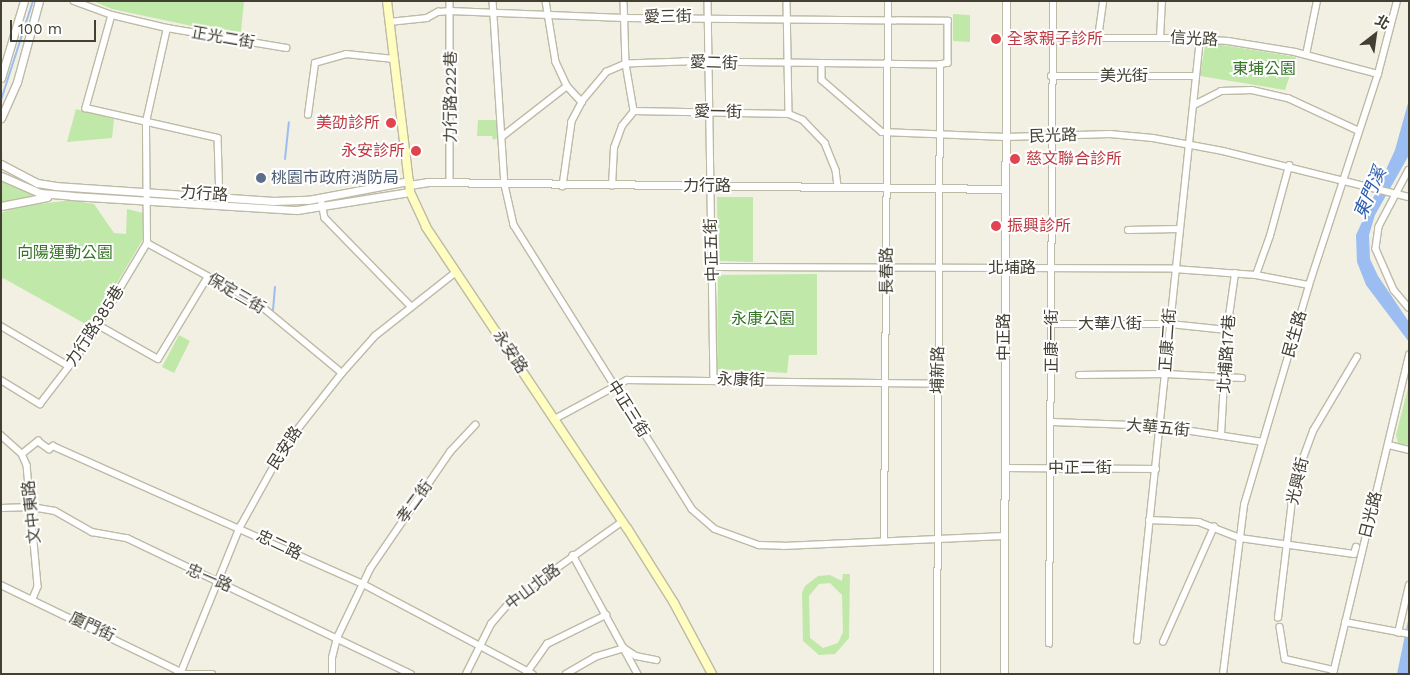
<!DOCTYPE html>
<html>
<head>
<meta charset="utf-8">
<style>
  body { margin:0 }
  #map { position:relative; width:1410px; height:675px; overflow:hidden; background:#f2f0e2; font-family:"Work Sans","Noto Sans TC",sans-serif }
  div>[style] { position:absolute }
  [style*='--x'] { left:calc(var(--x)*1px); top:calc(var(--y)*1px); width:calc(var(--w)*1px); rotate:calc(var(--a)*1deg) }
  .green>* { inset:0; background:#bfe8a9 }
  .water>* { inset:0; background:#9cbdf1 }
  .stream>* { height:2px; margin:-1px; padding:0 1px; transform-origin:1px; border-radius:1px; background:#9cbdf1 }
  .roads { filter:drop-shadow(1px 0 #bdbaa5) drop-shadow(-1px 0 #bdbaa5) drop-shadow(0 1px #bdbaa5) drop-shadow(0 -1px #bdbaa5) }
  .minor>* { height:5.5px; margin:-2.75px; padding:0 2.75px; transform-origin:2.75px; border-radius:2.75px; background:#fff }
  .tertiary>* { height:7px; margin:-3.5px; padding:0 3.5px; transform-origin:3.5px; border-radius:3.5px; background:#fff }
  .secondary>* { height:8px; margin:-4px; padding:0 4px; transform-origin:4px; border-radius:4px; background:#fffdbf }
  .dots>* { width:14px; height:14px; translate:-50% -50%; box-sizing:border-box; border:2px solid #fff; border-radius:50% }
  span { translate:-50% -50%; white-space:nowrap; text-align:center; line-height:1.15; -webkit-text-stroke:4px #fff; paint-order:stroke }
  .street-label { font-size:16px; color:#434033 }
  .health-label { font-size:16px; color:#be3a42 }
  .left { translate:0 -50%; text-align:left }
  .right { translate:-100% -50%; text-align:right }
  .park-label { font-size:16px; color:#347526 }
  .service-label { font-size:16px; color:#4e5e75 }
  .water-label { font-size:18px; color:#2b5db0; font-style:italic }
  .frame { position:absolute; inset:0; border:2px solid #434033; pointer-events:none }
  .north { position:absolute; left:1350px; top:10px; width:50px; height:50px; -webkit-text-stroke:4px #fff; paint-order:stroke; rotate:30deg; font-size:14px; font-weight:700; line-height:20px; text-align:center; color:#434033 }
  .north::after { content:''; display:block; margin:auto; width:18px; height:22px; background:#434033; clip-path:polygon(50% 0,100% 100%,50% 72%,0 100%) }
  .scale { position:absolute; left:10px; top:20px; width:86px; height:22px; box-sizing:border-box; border:2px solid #434033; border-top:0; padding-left:6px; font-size:15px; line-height:18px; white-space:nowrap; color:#434033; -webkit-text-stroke:4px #fff; paint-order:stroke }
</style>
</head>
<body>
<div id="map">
  <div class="green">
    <i style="clip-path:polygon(93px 1px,244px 1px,241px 32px,192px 26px,112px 9px)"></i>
    <i style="clip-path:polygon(953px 14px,970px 15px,970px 42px,953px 41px)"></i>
    <i style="clip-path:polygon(1210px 43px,1296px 57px,1285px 90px,1200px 76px,1205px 46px)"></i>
    <i style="clip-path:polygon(76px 109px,114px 119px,112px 138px,67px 142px)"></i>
    <i style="clip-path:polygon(478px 120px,500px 120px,501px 136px,493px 140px,492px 136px,477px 136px)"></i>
    <i style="clip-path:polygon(1px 180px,12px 186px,39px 195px,1px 204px)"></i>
    <i style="clip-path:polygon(717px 197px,753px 197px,753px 262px,718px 261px)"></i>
    <i style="clip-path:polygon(71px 200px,94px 204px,114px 233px,126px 234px,127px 209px,143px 213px,143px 239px,91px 327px,3px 278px,1px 281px,1px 213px,17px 207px)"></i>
    <i style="clip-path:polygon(817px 274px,817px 355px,789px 355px,787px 373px,717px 369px,718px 275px)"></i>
    <i style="clip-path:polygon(179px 335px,190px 341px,174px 373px,162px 367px)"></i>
    <i style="clip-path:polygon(1409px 384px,1409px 445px,1398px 443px,1396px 435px)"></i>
    <i style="clip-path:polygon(evenodd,843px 574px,850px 574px,849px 638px,835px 654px,819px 655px,803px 641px,802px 593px,805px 586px,818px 576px,830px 575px,842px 581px,843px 574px,830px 583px,842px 595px,843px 632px,838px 643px,823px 648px,810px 638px,809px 596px,819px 584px,830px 583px)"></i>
  </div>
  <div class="water">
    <i style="clip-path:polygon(1409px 83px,1409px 155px,1375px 215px,1369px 235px,1370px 259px,1378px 276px,1409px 322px,1409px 342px,1366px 285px,1357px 262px,1356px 235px,1395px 150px,1408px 103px)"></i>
    <i style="clip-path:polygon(1409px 616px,1409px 674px,1397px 674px,1406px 630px)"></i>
  </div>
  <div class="stream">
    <i style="--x:1;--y:100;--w:104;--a:-72.1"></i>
    <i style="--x:285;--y:159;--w:37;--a:-84"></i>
    <i style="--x:273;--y:310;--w:23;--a:-85"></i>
  </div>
  <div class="roads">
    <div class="minor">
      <i style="--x:74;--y:1;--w:40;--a:20.2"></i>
      <i style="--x:112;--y:15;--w:57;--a:13.3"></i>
      <i style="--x:167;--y:28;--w:121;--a:9.5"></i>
      <i style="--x:450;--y:1;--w:182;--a:90"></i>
      <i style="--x:493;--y:1;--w:184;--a:86.3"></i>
      <i style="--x:505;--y:185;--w:41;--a:77.3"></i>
      <i style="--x:514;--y:225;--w:335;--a:57.9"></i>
      <i style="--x:692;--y:509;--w:30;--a:41"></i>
      <i style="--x:715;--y:529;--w:47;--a:20"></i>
      <i style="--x:759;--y:545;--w:24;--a:2"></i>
      <i style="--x:783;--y:546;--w:221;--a:-2.6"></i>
      <i style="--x:546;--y:1;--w:62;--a:80.7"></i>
      <i style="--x:556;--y:62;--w:26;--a:65"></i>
      <i style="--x:567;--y:86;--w:22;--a:47"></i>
      <i style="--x:624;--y:1;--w:63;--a:88.2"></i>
      <i style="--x:626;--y:64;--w:48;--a:80.3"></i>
      <i style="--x:708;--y:1;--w:378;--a:89.1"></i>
      <i style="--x:787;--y:1;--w:113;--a:89"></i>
      <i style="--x:112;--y:15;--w:97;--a:105.6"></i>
      <i style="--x:86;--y:108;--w:135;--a:12.8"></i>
      <i style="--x:218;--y:138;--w:62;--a:88.2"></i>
      <i style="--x:389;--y:22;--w:38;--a:-6"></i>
      <i style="--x:427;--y:18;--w:13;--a:-29"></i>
      <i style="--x:438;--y:12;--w:12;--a:-5"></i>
      <i style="--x:450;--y:11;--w:174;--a:2.3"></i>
      <i style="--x:624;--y:18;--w:324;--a:0.5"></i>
      <i style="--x:948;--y:21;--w:42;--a:90"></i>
      <i style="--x:948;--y:63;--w:8;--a:166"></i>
      <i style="--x:940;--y:65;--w:256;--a:-179.3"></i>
      <i style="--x:684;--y:62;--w:58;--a:178"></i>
      <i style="--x:626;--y:64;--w:21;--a:157"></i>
      <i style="--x:607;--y:72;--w:35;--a:130"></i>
      <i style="--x:584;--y:99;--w:26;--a:118"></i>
      <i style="--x:572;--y:122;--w:65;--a:98"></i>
      <i style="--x:1006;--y:38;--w:168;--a:0"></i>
      <i style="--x:1174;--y:38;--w:54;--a:3.2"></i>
      <i style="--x:1228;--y:41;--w:68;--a:9.3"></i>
      <i style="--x:1295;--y:52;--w:86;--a:14.8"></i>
      <i style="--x:1098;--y:38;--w:37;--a:-82"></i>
      <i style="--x:1160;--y:38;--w:37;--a:-87"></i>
      <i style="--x:1306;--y:55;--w:55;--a:-78.5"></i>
      <i style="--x:822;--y:64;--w:16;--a:90"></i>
      <i style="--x:822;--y:80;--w:79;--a:40.9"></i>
      <i style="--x:882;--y:132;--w:124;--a:2.3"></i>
      <i style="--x:1006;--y:137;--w:104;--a:-1.7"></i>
      <i style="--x:1110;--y:134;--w:43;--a:5.3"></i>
      <i style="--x:1153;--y:138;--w:71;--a:10.5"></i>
      <i style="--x:1223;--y:151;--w:192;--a:13.9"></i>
      <i style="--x:1051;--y:76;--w:145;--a:0"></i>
      <i style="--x:1194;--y:105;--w:30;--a:-27"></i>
      <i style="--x:1221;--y:91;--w:31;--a:-2"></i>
      <i style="--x:1252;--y:90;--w:37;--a:13"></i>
      <i style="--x:1288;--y:98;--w:78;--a:24.9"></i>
      <i style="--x:308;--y:115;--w:52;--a:-82.3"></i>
      <i style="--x:315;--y:63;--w:32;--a:-16"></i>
      <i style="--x:346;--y:54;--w:48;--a:5.9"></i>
      <i style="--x:503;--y:136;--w:81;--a:-38"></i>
      <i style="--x:1409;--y:170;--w:64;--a:117.8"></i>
      <i style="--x:1379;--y:227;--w:22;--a:98"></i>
      <i style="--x:1376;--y:249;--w:45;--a:66.3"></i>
      <i style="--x:1394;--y:290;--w:23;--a:50"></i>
      <i style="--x:612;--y:186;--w:38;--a:-87"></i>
      <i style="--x:614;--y:148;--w:23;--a:-70"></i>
      <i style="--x:622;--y:126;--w:19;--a:-51"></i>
      <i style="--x:634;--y:111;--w:155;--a:1.1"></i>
      <i style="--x:789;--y:114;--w:15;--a:23"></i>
      <i style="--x:803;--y:120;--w:32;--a:46"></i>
      <i style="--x:825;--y:143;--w:29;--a:68"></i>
      <i style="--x:836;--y:170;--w:17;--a:83"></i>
      <i style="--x:322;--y:203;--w:15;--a:79"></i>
      <i style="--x:325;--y:218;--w:123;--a:45.7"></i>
      <i style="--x:1128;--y:230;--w:50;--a:-1.1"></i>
      <i style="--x:147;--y:243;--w:128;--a:28.6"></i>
      <i style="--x:259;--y:304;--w:108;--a:39.7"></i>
      <i style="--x:714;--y:267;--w:460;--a:0.2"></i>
      <i style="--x:1174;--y:269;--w:82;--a:4.2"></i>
      <i style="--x:1256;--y:275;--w:54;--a:10.7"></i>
      <i style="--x:1256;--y:275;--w:41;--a:-70.3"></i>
      <i style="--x:1270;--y:236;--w:73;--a:-74.8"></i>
      <i style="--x:1052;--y:324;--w:118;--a:0"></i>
      <i style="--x:1170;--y:324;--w:57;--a:6"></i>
      <i style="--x:98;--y:325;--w:69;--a:29.5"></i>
      <i style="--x:158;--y:359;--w:95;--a:-58.8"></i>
      <i style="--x:1;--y:326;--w:79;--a:30.5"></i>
      <i style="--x:1079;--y:375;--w:87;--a:-0.7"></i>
      <i style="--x:1166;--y:374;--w:76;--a:3"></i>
      <i style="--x:1;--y:380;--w:46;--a:31.6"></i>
      <i style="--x:40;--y:404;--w:77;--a:-52.4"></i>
      <i style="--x:87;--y:343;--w:117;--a:-59"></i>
      <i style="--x:147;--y:243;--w:121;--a:-90.5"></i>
      <i style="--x:146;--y:122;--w:96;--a:-77.4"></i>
      <i style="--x:555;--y:419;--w:82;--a:-28.4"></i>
      <i style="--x:627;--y:380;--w:311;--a:0.7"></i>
      <i style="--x:1052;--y:422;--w:107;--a:2.1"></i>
      <i style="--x:1159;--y:426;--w:105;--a:8.7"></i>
      <i style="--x:1;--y:435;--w:28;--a:42"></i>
      <i style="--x:22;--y:454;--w:12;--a:66"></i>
      <i style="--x:27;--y:465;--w:122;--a:84.8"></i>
      <i style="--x:38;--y:587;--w:13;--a:113"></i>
      <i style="--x:1221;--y:435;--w:105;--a:-86.7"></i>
      <i style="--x:1227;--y:330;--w:57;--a:-81.9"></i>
      <i style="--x:1389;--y:445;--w:21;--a:14"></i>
      <i style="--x:22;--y:454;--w:21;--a:-39"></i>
      <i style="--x:38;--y:441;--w:14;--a:36"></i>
      <i style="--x:49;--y:449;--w:5;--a:-37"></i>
      <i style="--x:53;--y:446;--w:339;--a:24"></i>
      <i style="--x:363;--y:584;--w:192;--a:27.9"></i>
      <i style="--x:1005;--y:468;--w:151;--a:0.4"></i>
      <i style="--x:1;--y:508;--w:31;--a:-2"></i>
      <i style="--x:32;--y:507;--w:23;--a:10"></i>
      <i style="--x:55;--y:511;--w:43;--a:29.6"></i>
      <i style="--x:92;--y:532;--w:36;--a:10"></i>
      <i style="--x:127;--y:538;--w:315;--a:25.6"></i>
      <i style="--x:1149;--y:520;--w:50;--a:2.3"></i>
      <i style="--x:1199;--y:522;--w:44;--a:21.3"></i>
      <i style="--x:1240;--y:538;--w:115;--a:8"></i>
      <i style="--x:1354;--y:554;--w:7;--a:-74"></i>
      <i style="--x:884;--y:541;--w:540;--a:-89.58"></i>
      <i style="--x:573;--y:555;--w:136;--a:61.4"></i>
      <i style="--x:1;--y:585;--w:200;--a:25.8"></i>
      <i style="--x:1278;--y:618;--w:136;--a:-83.2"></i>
      <i style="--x:1294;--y:483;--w:55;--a:-69.9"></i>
      <i style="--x:1313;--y:431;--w:86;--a:-59.3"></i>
      <i style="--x:1345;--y:622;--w:65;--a:10.6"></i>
      <i style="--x:1280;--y:627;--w:32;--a:81"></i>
      <i style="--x:1285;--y:659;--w:50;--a:12.7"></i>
      <i style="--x:1398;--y:633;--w:49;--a:-77.1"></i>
      <i style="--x:1137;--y:641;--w:605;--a:-84.03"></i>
      <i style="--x:1163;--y:642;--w:126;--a:-66.1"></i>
      <i style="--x:1049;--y:644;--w:643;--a:-89.64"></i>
      <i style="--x:181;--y:672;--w:157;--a:-67.9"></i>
      <i style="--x:240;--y:527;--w:95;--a:-61"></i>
      <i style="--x:286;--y:444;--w:90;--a:-51.7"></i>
      <i style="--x:342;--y:373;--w:50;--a:-48.3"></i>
      <i style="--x:375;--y:336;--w:103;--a:-38.3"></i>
      <i style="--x:177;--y:674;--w:35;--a:0"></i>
      <i style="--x:332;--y:674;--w:16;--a:-90"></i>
      <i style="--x:332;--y:658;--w:21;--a:-76"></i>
      <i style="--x:337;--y:638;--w:76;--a:-64.4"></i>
      <i style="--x:370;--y:569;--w:142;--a:-55.6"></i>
      <i style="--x:450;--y:452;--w:37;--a:-47"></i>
      <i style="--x:466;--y:674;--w:56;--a:-63.4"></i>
      <i style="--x:491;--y:624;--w:32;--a:-49"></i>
      <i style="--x:512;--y:600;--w:136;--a:-35.4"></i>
      <i style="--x:526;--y:674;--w:37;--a:-55"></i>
      <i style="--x:547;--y:644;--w:66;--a:-26.2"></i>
      <i style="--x:566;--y:674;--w:34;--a:-30"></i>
      <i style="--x:595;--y:657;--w:30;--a:-17"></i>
      <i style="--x:624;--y:648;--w:14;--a:34"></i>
      <i style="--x:636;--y:656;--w:21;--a:11"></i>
      <i style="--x:937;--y:674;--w:609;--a:-89.72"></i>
      <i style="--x:1223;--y:674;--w:170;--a:-82.9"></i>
      <i style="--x:1244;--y:505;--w:229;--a:-73.5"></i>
      <i style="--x:1309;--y:285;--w:222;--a:-71.9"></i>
      <i style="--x:1378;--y:74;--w:75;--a:-75.4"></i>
      <i style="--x:1333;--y:674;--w:328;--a:-76.6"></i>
    </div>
    <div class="tertiary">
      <i style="--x:1;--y:78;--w:80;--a:-73.4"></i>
      <i style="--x:1;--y:118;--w:39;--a:-66"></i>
      <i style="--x:17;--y:82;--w:84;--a:-74.8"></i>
      <i style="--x:1;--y:164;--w:41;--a:27.8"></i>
      <i style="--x:37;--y:183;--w:18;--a:9"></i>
      <i style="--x:55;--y:186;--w:219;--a:3.9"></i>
      <i style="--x:273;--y:201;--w:35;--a:-2"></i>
      <i style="--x:308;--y:200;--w:103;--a:-10.7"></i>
      <i style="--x:1;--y:176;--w:43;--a:23.6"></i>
      <i style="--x:40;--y:193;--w:32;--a:5"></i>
      <i style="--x:72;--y:196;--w:225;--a:3.6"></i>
      <i style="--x:297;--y:210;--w:114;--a:-9.1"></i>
      <i style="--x:409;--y:185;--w:18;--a:-9"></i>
      <i style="--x:427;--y:182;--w:578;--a:0.69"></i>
      <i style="--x:1;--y:206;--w:47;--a:-11.1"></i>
      <i style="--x:1004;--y:674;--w:673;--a:-89.83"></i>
    </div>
    <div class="secondary">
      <i style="--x:387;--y:1;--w:192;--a:83.1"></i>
      <i style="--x:410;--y:192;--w:38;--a:65"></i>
      <i style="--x:426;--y:227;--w:362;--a:56.3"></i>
      <i style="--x:627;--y:528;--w:89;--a:57.9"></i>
      <i style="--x:674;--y:603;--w:81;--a:61.8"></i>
    </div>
  </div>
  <div class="dots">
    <i style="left:996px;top:39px;background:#e0444e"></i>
    <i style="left:391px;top:123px;background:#e0444e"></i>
    <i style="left:416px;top:151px;background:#e0444e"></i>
    <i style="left:1015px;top:159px;background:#e0444e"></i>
    <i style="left:261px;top:178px;background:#5c6f8a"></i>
    <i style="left:996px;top:226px;background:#e0444e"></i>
  </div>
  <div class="street-label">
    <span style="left:668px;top:17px;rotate:-1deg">愛三街</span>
    <span style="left:223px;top:38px;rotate:10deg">正光二街</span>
    <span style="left:1194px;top:39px;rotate:3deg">信光路</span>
    <span style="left:714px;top:63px;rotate:2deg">愛二街</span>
    <span style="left:1124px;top:76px">美光街</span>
    <span style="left:451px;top:97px;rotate:-90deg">力行路222巷</span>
    <span style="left:718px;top:112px;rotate:1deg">愛一街</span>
    <span style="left:1053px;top:136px;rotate:-2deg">民光路</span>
    <span style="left:707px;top:186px">力行路</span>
    <span style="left:204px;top:194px;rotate:4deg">力行路</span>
    <span style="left:712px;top:250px;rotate:-92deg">中正五街</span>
    <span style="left:1012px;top:268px">北埔路</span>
    <span style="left:887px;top:271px;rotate:-90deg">長春路</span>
    <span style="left:236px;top:294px;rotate:30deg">保定三街</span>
    <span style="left:1110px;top:324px">大華八街</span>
    <span style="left:95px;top:326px;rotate:-57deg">力行路385巷</span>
    <span style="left:1295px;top:334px;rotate:-74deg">民生路</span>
    <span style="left:1004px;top:337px;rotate:-90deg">中正路</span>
    <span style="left:1168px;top:340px;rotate:-86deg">正康二街</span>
    <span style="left:1052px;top:341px;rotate:-90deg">正康一街</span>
    <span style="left:510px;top:352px;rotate:56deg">永安路</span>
    <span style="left:1227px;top:354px;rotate:-86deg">北埔路17巷</span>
    <span style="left:938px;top:370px;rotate:-89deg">埔新路</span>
    <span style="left:741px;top:380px;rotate:2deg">永康街</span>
    <span style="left:628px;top:409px;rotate:58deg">中正三街</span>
    <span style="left:1158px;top:428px;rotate:5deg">大華五街</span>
    <span style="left:285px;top:448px;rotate:-57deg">民安路</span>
    <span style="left:1080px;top:468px">中正二街</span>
    <span style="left:1298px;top:481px;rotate:-77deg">光興街</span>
    <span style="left:415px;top:502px;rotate:-54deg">孝二街</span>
    <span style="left:32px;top:512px;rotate:-96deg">文中東路</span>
    <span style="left:1371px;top:515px;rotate:-76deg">日光路</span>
    <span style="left:279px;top:545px;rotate:25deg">忠二路</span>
    <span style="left:209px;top:578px;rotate:23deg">忠一路</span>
    <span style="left:533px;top:587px;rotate:-37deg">中山北路</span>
    <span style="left:92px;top:627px;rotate:25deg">廈門街</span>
  </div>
  <div class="health-label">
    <span class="left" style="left:1007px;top:39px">全家親子診所</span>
    <span class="right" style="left:380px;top:123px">美劭診所</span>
    <span class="right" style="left:405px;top:151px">永安診所</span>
    <span class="left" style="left:1026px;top:159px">慈文聯合診所</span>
    <span class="left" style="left:1007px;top:226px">振興診所</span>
  </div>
  <div class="park-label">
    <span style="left:1264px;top:69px">東埔公園</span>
    <span style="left:65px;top:253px">向陽運動公園</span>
    <span style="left:763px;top:319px">永康公園</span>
  </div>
  <div class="service-label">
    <span class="left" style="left:271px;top:178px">桃園市政府消防局</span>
  </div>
  <div class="water-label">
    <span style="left:1370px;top:193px;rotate:-66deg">東門溪</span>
  </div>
  <div class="frame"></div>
  <div class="north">北</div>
  <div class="scale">100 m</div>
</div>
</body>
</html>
